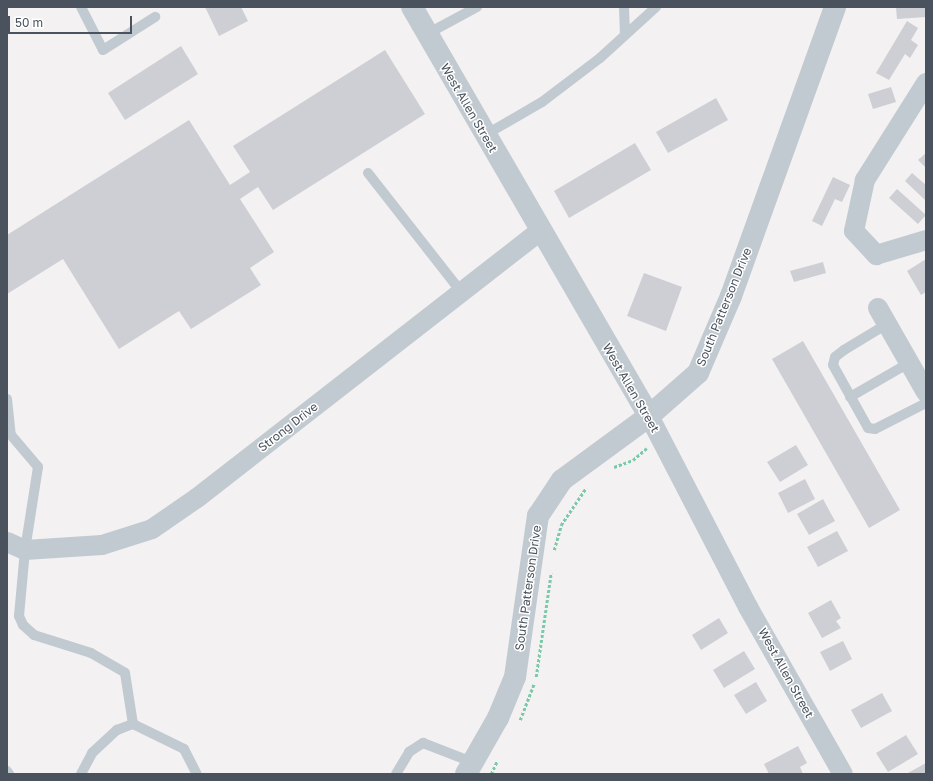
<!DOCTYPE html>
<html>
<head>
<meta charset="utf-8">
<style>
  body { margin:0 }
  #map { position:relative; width:933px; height:781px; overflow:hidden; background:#f3f1f1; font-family:"Golos Text",sans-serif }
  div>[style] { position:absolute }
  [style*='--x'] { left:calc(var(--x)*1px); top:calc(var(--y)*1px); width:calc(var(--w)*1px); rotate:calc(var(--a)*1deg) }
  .building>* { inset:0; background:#cecfd5 }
  .path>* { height:2.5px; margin-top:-1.25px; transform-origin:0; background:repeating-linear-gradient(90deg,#7cc9aa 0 3px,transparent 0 5px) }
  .service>* { height:10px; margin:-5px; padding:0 5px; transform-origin:5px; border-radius:5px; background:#c2cad1 }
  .minor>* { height:20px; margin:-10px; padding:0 10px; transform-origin:10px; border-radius:10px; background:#c2cad1 }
  .tertiary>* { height:22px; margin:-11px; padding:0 11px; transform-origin:11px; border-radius:11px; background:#c2cad1 }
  span { translate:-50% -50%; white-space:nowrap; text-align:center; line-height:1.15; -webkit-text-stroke:3px #fff; paint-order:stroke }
  .street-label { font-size:12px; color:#49525d }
  .frame { position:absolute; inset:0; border:8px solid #49525d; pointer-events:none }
  .scale { position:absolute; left:8px; top:16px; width:124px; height:18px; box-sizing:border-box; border:2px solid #49525d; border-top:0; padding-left:5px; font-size:12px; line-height:14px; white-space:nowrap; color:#49525d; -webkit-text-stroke:3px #fff; paint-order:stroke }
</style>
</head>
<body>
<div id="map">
  <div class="building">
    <i style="clip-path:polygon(205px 7px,241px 7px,248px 21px,219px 36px)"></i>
    <i style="clip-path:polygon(904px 7px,926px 7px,926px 17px,897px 19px,896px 8px)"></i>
    <i style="clip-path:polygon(907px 21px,918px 28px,911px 40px,918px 45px,910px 58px,905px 54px,889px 80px,876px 73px)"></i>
    <i style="clip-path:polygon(181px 46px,198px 74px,125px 120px,108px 93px)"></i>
    <i style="clip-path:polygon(385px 50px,425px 114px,273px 210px,258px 187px,240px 199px,274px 252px,250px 268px,261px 285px,191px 329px,179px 311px,119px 349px,63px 259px,7px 294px,7px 235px,189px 120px,230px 185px,250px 172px,233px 146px)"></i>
    <i style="clip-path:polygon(891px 87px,896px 102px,873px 109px,868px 94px)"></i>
    <i style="clip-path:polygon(716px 98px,728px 120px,668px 153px,656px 132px)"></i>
    <i style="clip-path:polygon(635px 143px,651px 170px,569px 218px,554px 191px)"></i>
    <i style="clip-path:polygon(926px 153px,926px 168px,918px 160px)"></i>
    <i style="clip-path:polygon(912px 173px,926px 185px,926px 201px,905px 181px)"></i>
    <i style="clip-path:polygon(833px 177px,850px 185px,842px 202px,835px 199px,822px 226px,812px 221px)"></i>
    <i style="clip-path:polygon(897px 189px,926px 215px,918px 224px,889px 198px)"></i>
    <i style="clip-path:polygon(926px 259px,926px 292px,921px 295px,907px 271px)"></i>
    <i style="clip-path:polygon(823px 262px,826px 273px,794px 282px,790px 271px)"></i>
    <i style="clip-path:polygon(644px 273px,682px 287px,666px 331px,627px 316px)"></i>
    <i style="clip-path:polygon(803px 341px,900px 510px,869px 528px,772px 359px)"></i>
    <i style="clip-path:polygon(796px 445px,808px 465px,780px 482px,767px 462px)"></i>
    <i style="clip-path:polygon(805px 479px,815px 499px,788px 513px,778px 493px)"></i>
    <i style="clip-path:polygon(823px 499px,835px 521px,809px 535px,797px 514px)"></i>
    <i style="clip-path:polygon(837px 531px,848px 551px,818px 567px,807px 547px)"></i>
    <i style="clip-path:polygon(831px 600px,841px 618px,836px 621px,841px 628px,822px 638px,808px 613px)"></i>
    <i style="clip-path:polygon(719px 618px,728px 633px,701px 650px,692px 635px)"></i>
    <i style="clip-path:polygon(843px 641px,852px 659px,830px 671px,820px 652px)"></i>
    <i style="clip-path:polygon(744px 651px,755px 669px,724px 688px,713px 670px)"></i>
    <i style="clip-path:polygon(756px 682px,767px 701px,746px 714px,734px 695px)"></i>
    <i style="clip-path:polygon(882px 693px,892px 711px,861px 728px,851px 710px)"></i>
    <i style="clip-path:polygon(906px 735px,918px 754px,888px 772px,876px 753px)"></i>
    <i style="clip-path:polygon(798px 746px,807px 763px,800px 767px,803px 774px,769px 774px,764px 764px)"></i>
    <i style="clip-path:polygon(926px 763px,926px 774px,906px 774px)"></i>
  </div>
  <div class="path">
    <i style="--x:614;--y:467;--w:20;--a:-20"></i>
    <i style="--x:633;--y:460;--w:18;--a:-41"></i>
    <i style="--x:554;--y:550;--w:26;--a:-74"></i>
    <i style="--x:561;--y:525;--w:45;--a:-56"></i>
    <i style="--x:536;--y:677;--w:105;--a:-81.8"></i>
    <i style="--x:520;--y:720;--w:39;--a:-69"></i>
    <i style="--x:491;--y:774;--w:14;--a:-65"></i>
  </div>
  <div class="service">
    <i style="--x:81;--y:7;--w:48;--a:62.9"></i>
    <i style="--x:103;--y:50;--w:62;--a:-32.4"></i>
    <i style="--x:624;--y:7;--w:27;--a:88"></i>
    <i style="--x:427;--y:34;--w:57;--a:-28.4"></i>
    <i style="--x:485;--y:135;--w:66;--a:-30.1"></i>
    <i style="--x:542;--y:102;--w:73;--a:-37.2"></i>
    <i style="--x:600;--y:58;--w:76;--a:-42.3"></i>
    <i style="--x:368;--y:173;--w:152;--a:51.9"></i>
    <i style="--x:887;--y:324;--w:50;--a:148.8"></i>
    <i style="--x:844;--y:350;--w:11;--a:142"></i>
    <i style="--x:835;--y:357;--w:8;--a:104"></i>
    <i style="--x:833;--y:365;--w:72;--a:60.9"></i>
    <i style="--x:868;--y:428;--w:7;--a:8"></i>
    <i style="--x:875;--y:429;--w:57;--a:-27"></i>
    <i style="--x:850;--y:397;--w:68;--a:-30"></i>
    <i style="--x:7;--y:399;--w:36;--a:84"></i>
    <i style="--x:11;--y:435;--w:42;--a:49.8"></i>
    <i style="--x:38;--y:467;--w:84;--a:98.9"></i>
    <i style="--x:25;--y:550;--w:66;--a:95.2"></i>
    <i style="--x:19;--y:616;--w:10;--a:66"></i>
    <i style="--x:23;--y:625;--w:15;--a:42"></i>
    <i style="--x:34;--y:635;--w:60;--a:17.5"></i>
    <i style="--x:91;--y:653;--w:39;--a:30"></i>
    <i style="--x:125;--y:673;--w:52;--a:81.1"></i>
    <i style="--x:133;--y:724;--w:57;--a:26.1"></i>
    <i style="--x:184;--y:749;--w:28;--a:63"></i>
    <i style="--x:7;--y:771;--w:4;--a:56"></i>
    <i style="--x:81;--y:774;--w:24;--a:-62"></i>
    <i style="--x:92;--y:753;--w:34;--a:-43"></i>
    <i style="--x:117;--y:730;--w:17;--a:-21"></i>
    <i style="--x:396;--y:774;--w:26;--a:-59"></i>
    <i style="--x:409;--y:752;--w:17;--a:-33"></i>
    <i style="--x:423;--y:743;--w:53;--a:21.2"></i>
  </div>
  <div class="minor">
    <i style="--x:926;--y:83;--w:115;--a:122.2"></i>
    <i style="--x:865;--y:180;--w:52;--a:102.2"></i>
    <i style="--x:854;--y:231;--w:33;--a:47"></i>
    <i style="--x:876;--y:255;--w:52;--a:-16.7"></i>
    <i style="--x:878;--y:308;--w:97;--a:60.3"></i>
    <i style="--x:649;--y:416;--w:215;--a:62.6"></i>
    <i style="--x:748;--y:607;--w:192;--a:60.4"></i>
    <i style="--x:7;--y:542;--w:20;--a:24"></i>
    <i style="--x:25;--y:550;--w:77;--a:-3.7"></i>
    <i style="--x:102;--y:545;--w:52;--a:-17.7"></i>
    <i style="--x:152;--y:529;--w:55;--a:-34.6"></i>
    <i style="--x:197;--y:498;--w:433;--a:-37.9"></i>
  </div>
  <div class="tertiary">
    <i style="--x:412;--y:7;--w:473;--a:59.9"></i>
    <i style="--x:466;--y:774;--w:64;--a:-60.3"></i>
    <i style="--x:498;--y:718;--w:44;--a:-67.5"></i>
    <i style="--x:515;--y:677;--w:163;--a:-81.9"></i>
    <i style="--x:538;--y:516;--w:43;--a:-56.3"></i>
    <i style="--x:562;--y:480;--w:108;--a:-36.3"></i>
    <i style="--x:649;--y:416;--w:65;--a:-41.3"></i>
    <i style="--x:698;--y:373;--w:84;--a:-66.8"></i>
    <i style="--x:731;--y:296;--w:307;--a:-70.2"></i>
  </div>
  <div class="street-label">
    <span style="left:469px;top:108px;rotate:60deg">West Allen Street</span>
    <span style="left:724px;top:307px;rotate:-68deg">South Patterson Drive</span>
    <span style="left:631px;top:388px;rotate:60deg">West Allen Street</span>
    <span style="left:288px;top:427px;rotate:-38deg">Strong Drive</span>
    <span style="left:528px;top:588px;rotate:-82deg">South Patterson Drive</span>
    <span style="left:786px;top:673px;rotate:61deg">West Allen Street</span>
  </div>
  <div class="frame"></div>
  <div class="scale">50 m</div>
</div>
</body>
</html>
